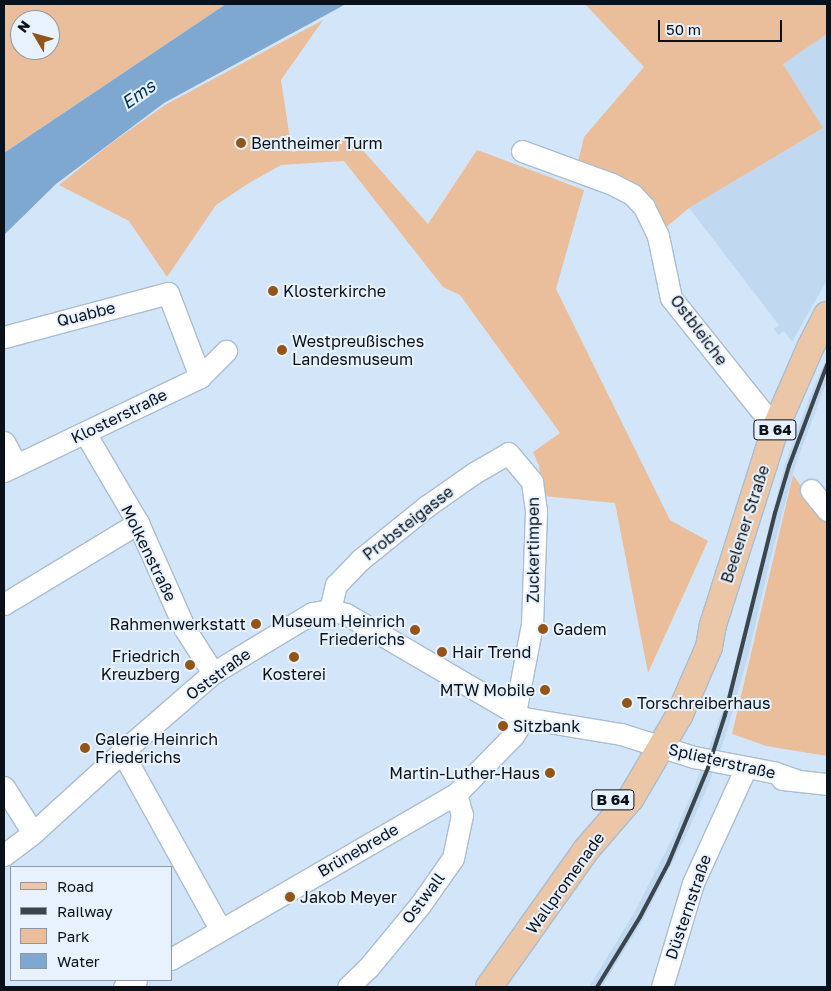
<!DOCTYPE html>
<html>
<head>
<meta charset="utf-8">
<style>
  body { margin:0 }
  #map { position:relative; width:831px; height:991px; overflow:hidden; background:#d3e6f9; font-family:"Golos Text",sans-serif }
  div>[style] { position:absolute }
  [style*='--x'] { left:calc(var(--x)*1px); top:calc(var(--y)*1px); width:calc(var(--w)*1px); rotate:calc(var(--a)*1deg) }
  .built>* { inset:0; background:#c0d8f0 }
  .green>* { inset:0; background:#eabe9a }
  .water>* { inset:0; background:#7fa8d0 }
  .roads { filter:drop-shadow(1px 0 #abbdcf) drop-shadow(-1px 0 #abbdcf) drop-shadow(0 1px #abbdcf) drop-shadow(0 -1px #abbdcf) }
  .minor>* { height:21px; margin:-10.5px; padding:0 10.5px; transform-origin:10.5px; border-radius:10.5px; background:#fff }
  .major>* { height:26px; margin:-13px; padding:0 13px; transform-origin:13px; border-radius:13px; background:#ebc7a8 }
  .rail>* { height:4px; margin:-2px; padding:0 2px; transform-origin:2px; border-radius:2px; background:#3b454e }
  .dots>* { width:14px; height:14px; translate:-50% -50%; box-sizing:border-box; border:2px solid #e7f2fe; border-radius:50% }
  span { translate:-50% -50%; white-space:nowrap; text-align:center; line-height:1.15; -webkit-text-stroke:4px #e7f2fe; paint-order:stroke }
  .shield-label span { padding:1px 4px; background:#e7f2fe; border:1px solid; border-radius:4px; -webkit-text-stroke-width:0 }
  .shield-label { font-size:15px; color:#0b1118; font-weight:700 }
  .poi-label { font-size:16px; color:#0b1118 }
  .left { translate:0 -50%; text-align:left }
  .right { translate:-100% -50%; text-align:right }
  .street-label { font-size:16px; color:#0b1118 }
  .water-label { font-size:18px; color:#003258; font-style:italic }
  .frame { position:absolute; inset:0; border:5px solid #0b1118; pointer-events:none }
  .legend { position:absolute; left:10px; top:866px; width:162px; height:115px; box-sizing:border-box; background:#e7f2fe; border:1px solid #8f98a2; margin:0; padding:6px 9px; list-style:none; font-size:15px; color:#0b1118 }
  .legend li { display:flex; align-items:center; gap:10px; height:25px }
  .legend b { width:25px; border:1px solid #8f98a2 }
  .north { position:absolute; left:10px; top:10px; width:50px; height:50px; box-sizing:border-box; background:#e7f2fe; border:1px solid #8f98a2; border-radius:50%; rotate:307deg; font-size:14px; font-weight:700; line-height:20px; text-align:center; color:#0b1118 }
  .north::after { content:''; display:block; margin:auto; width:18px; height:22px; background:#925517; clip-path:polygon(50% 0,100% 100%,50% 72%,0 100%) }
  .scale { position:absolute; left:658px; top:20px; width:124px; height:22px; box-sizing:border-box; border:2px solid #0b1118; border-top:0; padding-left:6px; font-size:15px; line-height:18px; white-space:nowrap; color:#0b1118; -webkit-text-stroke:4px #e7f2fe; paint-order:stroke }
</style>
</head>
<body>
<div id="map">
  <div class="built">
    <i style="clip-path:polygon(827px 34px,827px 280px,792px 342px,784px 331px,778px 335px,774px 329px,779px 325px,689px 208px,823px 128px,783px 64px)"></i>
    <i style="clip-path:polygon(827px 358px,827px 381px,795px 466px,769px 565px,749px 652px,727px 731px,709px 783px,685px 838px,643px 920px,602px 987px,589px 987px,634px 913px,673px 837px,693px 791px,724px 707px,785px 464px,812px 391px)"></i>
  </div>
  <div class="green">
    <i style="clip-path:polygon(evenodd,4px 4px,226px 4px,4px 153px,4px 4px,20px 20px,50px 20px,50px 50px,20px 50px,20px 20px)"></i>
    <i style="clip-path:polygon(585px 4px,827px 4px,827px 34px,783px 64px,823px 128px,689px 208px,663px 230px,577px 166px,584px 137px,644px 67px)"></i>
    <i style="clip-path:polygon(323px 20px,281px 80px,292px 152px,352px 138px,428px 224px,477px 150px,584px 190px,556px 289px,670px 520px,708px 541px,648px 673px,615px 503px,543px 496px,539px 466px,533px 452px,560px 433px,460px 295px,443px 287px,344px 161px,281px 165px,249px 183px,216px 205px,167px 277px,129px 221px,59px 185px,110px 144px,165px 105px)"></i>
    <i style="clip-path:polygon(793px 475px,827px 521px,827px 756px,766px 746px,732px 734px)"></i>
  </div>
  <div class="water">
    <i style="clip-path:polygon(226px 4px,346px 4px,164px 103px,56px 184px,4px 235px,4px 153px)"></i>
  </div>
  <div class="roads">
    <div class="minor">
      <i style="--x:522;--y:151;--w:96;--a:20.1"></i>
      <i style="--x:612;--y:184;--w:22;--a:27"></i>
      <i style="--x:632;--y:194;--w:18;--a:47"></i>
      <i style="--x:644;--y:207;--w:32;--a:64"></i>
      <i style="--x:658;--y:236;--w:63;--a:78.2"></i>
      <i style="--x:671;--y:298;--w:147;--a:51.3"></i>
      <i style="--x:763;--y:413;--w:18;--a:45"></i>
      <i style="--x:4;--y:337;--w:170;--a:-15"></i>
      <i style="--x:168;--y:293;--w:90;--a:69.1"></i>
      <i style="--x:85;--y:433;--w:104;--a:59.5"></i>
      <i style="--x:138;--y:523;--w:116;--a:66.1"></i>
      <i style="--x:185;--y:629;--w:52;--a:57.5"></i>
      <i style="--x:4;--y:442;--w:26;--a:62"></i>
      <i style="--x:4;--y:471;--w:217;--a:-25.6"></i>
      <i style="--x:200;--y:377;--w:37;--a:-45"></i>
      <i style="--x:811;--y:490;--w:26;--a:51"></i>
      <i style="--x:4;--y:604;--w:157;--a:-31.2"></i>
      <i style="--x:330;--y:610;--w:26;--a:-77"></i>
      <i style="--x:336;--y:585;--w:35;--a:-46"></i>
      <i style="--x:360;--y:560;--w:86;--a:-38.9"></i>
      <i style="--x:427;--y:506;--w:57;--a:-35.1"></i>
      <i style="--x:474;--y:473;--w:39;--a:-30"></i>
      <i style="--x:508;--y:453;--w:38;--a:50"></i>
      <i style="--x:532;--y:482;--w:29;--a:82"></i>
      <i style="--x:536;--y:511;--w:113;--a:92"></i>
      <i style="--x:532;--y:624;--w:91;--a:100.8"></i>
      <i style="--x:122;--y:752;--w:202;--a:61"></i>
      <i style="--x:782;--y:779;--w:45;--a:6.3"></i>
      <i style="--x:4;--y:787;--w:54;--a:57.8"></i>
      <i style="--x:4;--y:855;--w:36;--a:-37"></i>
      <i style="--x:33;--y:833;--w:120;--a:-42.3"></i>
      <i style="--x:122;--y:752;--w:121;--a:-41"></i>
      <i style="--x:213;--y:673;--w:116;--a:-31.2"></i>
      <i style="--x:312;--y:613;--w:18;--a:-9"></i>
      <i style="--x:330;--y:610;--w:16;--a:14"></i>
      <i style="--x:346;--y:614;--w:206;--a:30.3"></i>
      <i style="--x:524;--y:718;--w:98;--a:9.4"></i>
      <i style="--x:621;--y:734;--w:77;--a:17.5"></i>
      <i style="--x:694;--y:757;--w:80;--a:10.8"></i>
      <i style="--x:773;--y:772;--w:24;--a:19"></i>
      <i style="--x:171;--y:959;--w:329;--a:-30.1"></i>
      <i style="--x:456;--y:794;--w:81;--a:-45.5"></i>
      <i style="--x:513;--y:736;--w:21;--a:-59"></i>
      <i style="--x:124;--y:987;--w:14;--a:-30"></i>
      <i style="--x:348;--y:987;--w:28;--a:-44"></i>
      <i style="--x:368;--y:968;--w:82;--a:-50.5"></i>
      <i style="--x:420;--y:905;--w:57;--a:-54.9"></i>
      <i style="--x:453;--y:858;--w:44;--a:-78.2"></i>
      <i style="--x:462;--y:815;--w:22;--a:-106"></i>
      <i style="--x:662;--y:987;--w:109;--a:-73.4"></i>
      <i style="--x:693;--y:883;--w:120;--a:-65.4"></i>
    </div>
    <div class="major">
      <i style="--x:489;--y:987;--w:168;--a:-54.7"></i>
      <i style="--x:586;--y:850;--w:69;--a:-49.1"></i>
      <i style="--x:631;--y:798;--w:95;--a:-59.7"></i>
      <i style="--x:679;--y:716;--w:75;--a:-66.5"></i>
      <i style="--x:709;--y:647;--w:22;--a:-80"></i>
      <i style="--x:713;--y:625;--w:209;--a:-72.4"></i>
      <i style="--x:776;--y:426;--w:87;--a:-66.4"></i>
      <i style="--x:811;--y:346;--w:35;--a:-63"></i>
    </div>
  </div>
  <div class="rail">
    <i style="--x:597;--y:987;--w:82;--a:-58.4"></i>
    <i style="--x:640;--y:917;--w:60;--a:-62.2"></i>
    <i style="--x:668;--y:864;--w:104;--a:-67.4"></i>
    <i style="--x:708;--y:768;--w:56;--a:-72.2"></i>
    <i style="--x:725;--y:715;--w:208;--a:-76.1"></i>
    <i style="--x:775;--y:513;--w:49;--a:-73.4"></i>
    <i style="--x:789;--y:466;--w:108;--a:-69.4"></i>
  </div>
  <div class="dots">
    <i style="left:241px;top:143px;background:#925517"></i>
    <i style="left:273px;top:291px;background:#925517"></i>
    <i style="left:282px;top:350px;background:#925517"></i>
    <i style="left:256px;top:624px;background:#925517"></i>
    <i style="left:543px;top:629px;background:#925517"></i>
    <i style="left:415px;top:630px;background:#925517"></i>
    <i style="left:442px;top:652px;background:#925517"></i>
    <i style="left:294px;top:657px;background:#925517"></i>
    <i style="left:190px;top:665px;background:#925517"></i>
    <i style="left:545px;top:690px;background:#925517"></i>
    <i style="left:627px;top:703px;background:#925517"></i>
    <i style="left:503px;top:726px;background:#925517"></i>
    <i style="left:85px;top:748px;background:#925517"></i>
    <i style="left:550px;top:773px;background:#925517"></i>
    <i style="left:290px;top:897px;background:#925517"></i>
  </div>
  <div class="shield-label">
    <span style="left:775px;top:430px">B 64</span>
    <span style="left:613px;top:800px">B 64</span>
  </div>
  <div class="poi-label">
    <span class="left" style="left:251px;top:143px">Bentheimer Turm</span>
    <span class="left" style="left:283px;top:291px">Klosterkirche</span>
    <span class="left" style="left:292px;top:350px">Westpreußisches<br>Landesmuseum</span>
    <span class="right" style="left:405px;top:630px">Museum Heinrich<br>Friederichs</span>
    <span class="right" style="left:246px;top:624px">Rahmenwerkstatt</span>
    <span class="left" style="left:553px;top:629px">Gadem</span>
    <span class="left" style="left:452px;top:652px">Hair Trend</span>
    <span class="right" style="left:180px;top:665px">Friedrich<br>Kreuzberg</span>
    <span style="left:294px;top:674px">Kosterei</span>
    <span class="right" style="left:535px;top:690px">MTW Mobile</span>
    <span class="left" style="left:637px;top:703px">Torschreiberhaus</span>
    <span class="left" style="left:513px;top:726px">Sitzbank</span>
    <span class="left" style="left:95px;top:748px">Galerie Heinrich<br>Friederichs</span>
    <span class="right" style="left:540px;top:773px">Martin-Luther-Haus</span>
    <span class="left" style="left:300px;top:897px">Jakob Meyer</span>
  </div>
  <div class="street-label">
    <span style="left:86px;top:314px;rotate:-14deg">Quabbe</span>
    <span style="left:699px;top:330px;rotate:53deg">Ostbleiche</span>
    <span style="left:119px;top:416px;rotate:-26deg">Klosterstraße</span>
    <span style="left:408px;top:523px;rotate:-38deg">Probsteigasse</span>
    <span style="left:745px;top:524px;rotate:-72deg">Beelener Straße</span>
    <span style="left:533px;top:550px;rotate:-90deg">Zuckertimpen</span>
    <span style="left:149px;top:553px;rotate:64deg">Molkenstraße</span>
    <span style="left:218px;top:674px;rotate:-36deg">Oststraße</span>
    <span style="left:722px;top:761px;rotate:13deg">Splieterstraße</span>
    <span style="left:358px;top:850px;rotate:-30deg">Brünebrede</span>
    <span style="left:565px;top:883px;rotate:-54deg">Wallpromenade</span>
    <span style="left:423px;top:898px;rotate:-53deg">Ostwall</span>
    <span style="left:688px;top:907px;rotate:-71deg">Düsternstraße</span>
  </div>
  <div class="water-label">
    <span style="left:138px;top:94px;rotate:-35deg">Ems</span>
  </div>
  <div class="frame"></div>
  <ul class="legend">
  <li><b style="height:6px;background:#ebc7a8"></b>Road</li>
  <li><b style="height:6px;background:#3b454e"></b>Railway</li>
  <li><b style="height:14px;background:#eabe9a"></b>Park</li>
  <li><b style="height:14px;background:#7fa8d0"></b>Water</li>
  </ul>
  <div class="north">N</div>
  <div class="scale">50 m</div>
</div>
</body>
</html>
